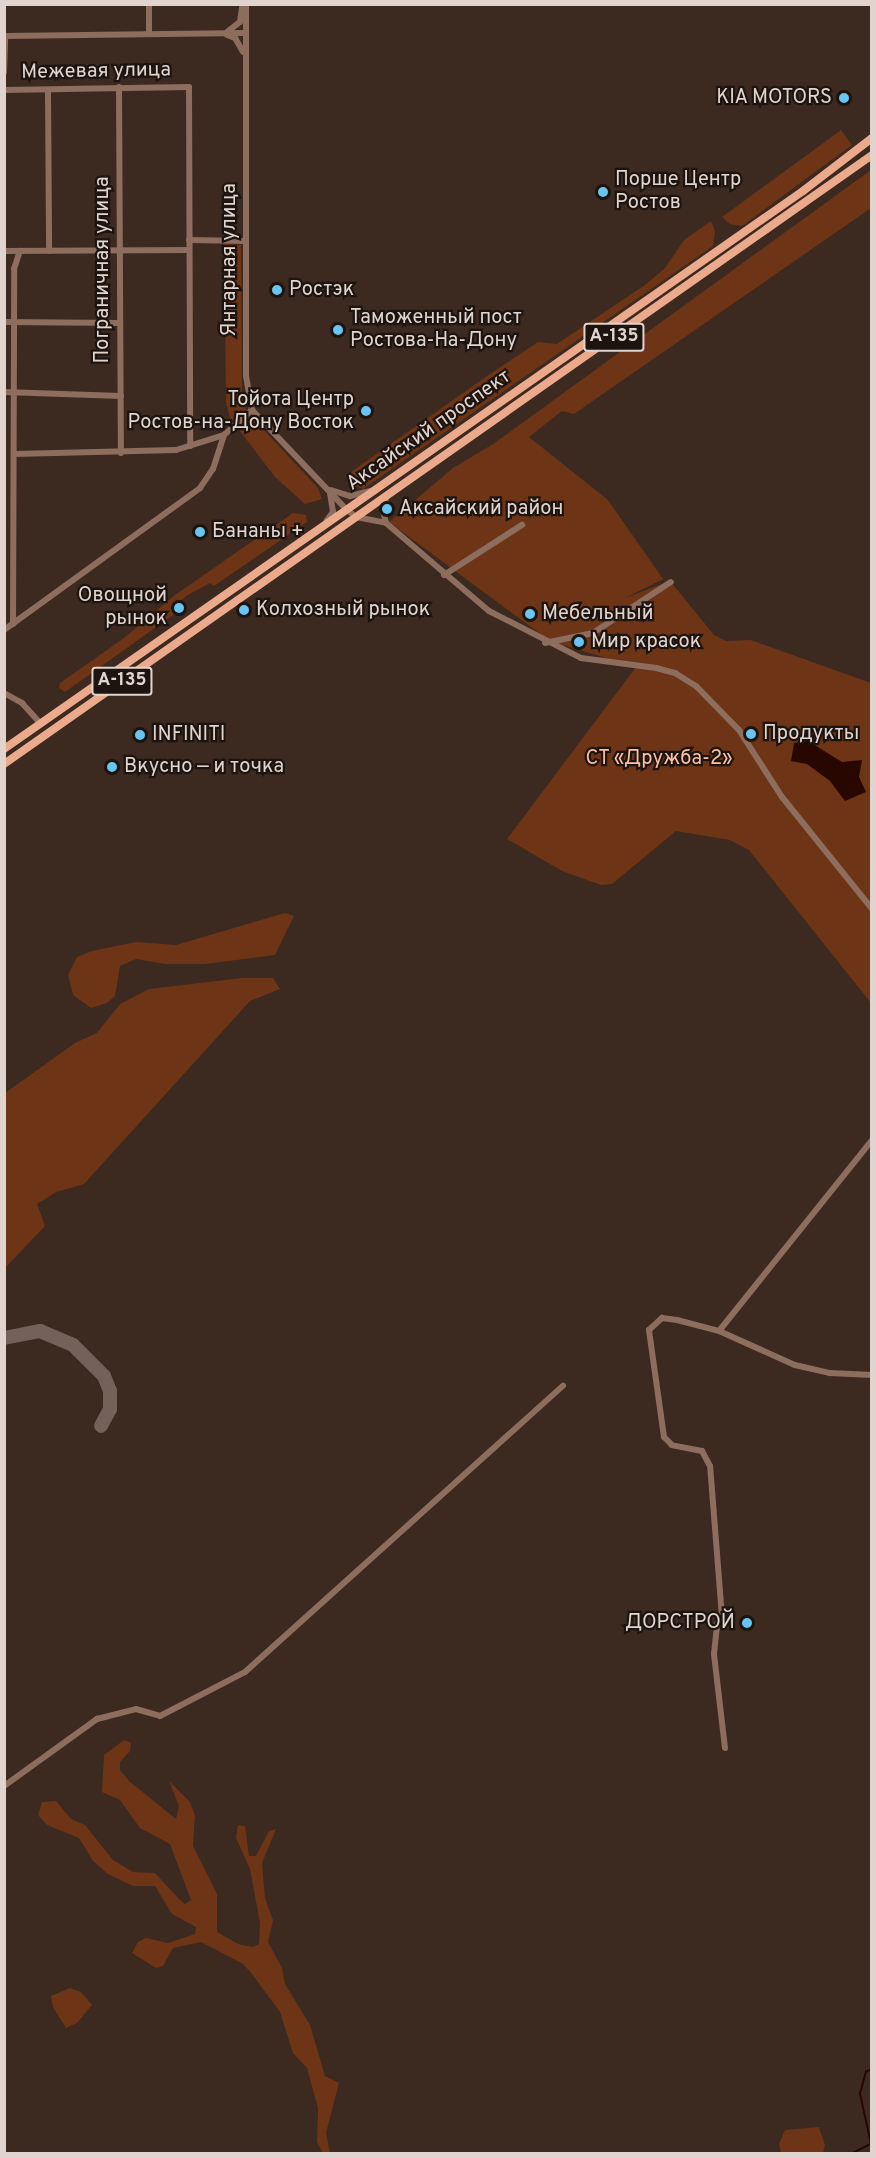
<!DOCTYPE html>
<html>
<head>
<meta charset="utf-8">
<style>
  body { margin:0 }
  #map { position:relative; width:876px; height:2158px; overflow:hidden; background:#3c2920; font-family:Overpass,sans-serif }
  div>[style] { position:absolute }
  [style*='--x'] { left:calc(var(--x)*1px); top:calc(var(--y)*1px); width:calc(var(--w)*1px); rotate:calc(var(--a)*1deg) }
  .green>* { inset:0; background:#6e3416 }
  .water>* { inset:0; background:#270700 }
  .stream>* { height:1.5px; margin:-0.75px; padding:0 0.75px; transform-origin:0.75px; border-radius:0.75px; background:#270700 }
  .taxiway>* { height:14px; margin:-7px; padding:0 7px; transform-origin:7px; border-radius:7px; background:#73625a }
  .minor>* { height:6px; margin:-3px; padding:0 3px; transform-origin:3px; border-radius:3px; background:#8d6d5e }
  .major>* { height:8px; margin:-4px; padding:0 4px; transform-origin:4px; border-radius:4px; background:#ebaa8c }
  .dots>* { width:16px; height:16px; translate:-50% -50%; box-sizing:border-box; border:3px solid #1d1410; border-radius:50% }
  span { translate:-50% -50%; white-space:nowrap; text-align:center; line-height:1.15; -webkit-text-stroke:4.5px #1d1410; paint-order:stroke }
  .shield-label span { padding:2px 4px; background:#1d1410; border:2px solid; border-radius:4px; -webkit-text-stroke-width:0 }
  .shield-label { font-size:18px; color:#e1d4ce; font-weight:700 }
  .street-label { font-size:20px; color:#e1d4ce }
  .poi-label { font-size:20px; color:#e1d4ce }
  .right { translate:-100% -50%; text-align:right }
  .left { translate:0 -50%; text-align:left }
  .park-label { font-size:20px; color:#fcbfa3 }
  .frame { position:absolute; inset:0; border:6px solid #e1d4ce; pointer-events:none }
</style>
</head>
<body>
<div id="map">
  <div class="green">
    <i style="clip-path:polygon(841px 130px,852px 145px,742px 226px,730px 224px,722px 217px)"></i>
    <i style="clip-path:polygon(871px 170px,871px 208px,574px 414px,562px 411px,529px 437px,608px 500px,663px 579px,625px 598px,670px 581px,714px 635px,726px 641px,751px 640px,871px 683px,871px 1003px,749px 850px,730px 840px,676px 831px,612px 884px,601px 885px,562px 871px,507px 839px,636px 667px,550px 641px,389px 522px,453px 468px,493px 444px)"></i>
    <i style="clip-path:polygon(711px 221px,715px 231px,713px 246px,363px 489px,353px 485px,351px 472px,490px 374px,538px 342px,557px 344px,645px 285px,665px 268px,684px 240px)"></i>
    <i style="clip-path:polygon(224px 244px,241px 245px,242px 396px,246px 411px,318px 488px,322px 499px,305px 504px,275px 477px,230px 418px,226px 402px)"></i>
    <i style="clip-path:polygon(293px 513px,306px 515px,307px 522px,214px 586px,210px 583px,186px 596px,174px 607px,176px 613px,65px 692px,59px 688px,60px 683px,124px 638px,175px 595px)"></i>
    <i style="clip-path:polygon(285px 913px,294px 916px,275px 955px,205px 964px,165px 964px,136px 959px,120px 966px,115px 996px,107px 1003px,91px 1008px,73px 995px,68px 975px,77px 957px,92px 951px,136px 942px,176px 945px)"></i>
    <i style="clip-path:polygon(242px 978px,273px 978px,280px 989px,250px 1001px,84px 1184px,56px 1192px,37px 1204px,45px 1226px,5px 1268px,5px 1093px,75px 1043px,97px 1033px,120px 1004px,149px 989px)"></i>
    <i style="clip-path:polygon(124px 1740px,131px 1743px,130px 1751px,120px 1762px,120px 1770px,129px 1781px,176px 1819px,179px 1806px,169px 1781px,190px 1802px,195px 1816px,193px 1846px,217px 1894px,217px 1932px,238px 1944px,253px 1947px,259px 1944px,260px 1923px,250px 1869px,236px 1838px,238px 1825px,245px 1826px,249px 1856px,256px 1856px,269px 1831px,276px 1829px,262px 1863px,265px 1898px,273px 1920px,268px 1942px,282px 1968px,285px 1984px,310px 2025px,325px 2076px,339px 2083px,326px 2133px,330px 2153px,323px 2153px,317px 2142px,318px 2108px,307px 2068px,293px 2053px,280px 2012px,252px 1974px,243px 1964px,201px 1942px,173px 1948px,163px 1966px,156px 1968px,132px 1953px,138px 1942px,146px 1938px,168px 1943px,195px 1934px,196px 1927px,172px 1914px,155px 1886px,133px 1886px,108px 1874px,93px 1861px,79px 1838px,47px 1825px,38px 1815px,42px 1802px,56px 1801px,71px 1819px,85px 1825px,113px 1860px,133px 1872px,155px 1873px,179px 1899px,185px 1904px,191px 1900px,170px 1844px,140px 1828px,120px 1800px,102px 1792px,104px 1755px)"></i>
    <i style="clip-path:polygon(70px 1988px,81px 1992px,92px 2005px,77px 2023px,66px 2028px,53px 2007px,51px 1996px)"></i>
    <i style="clip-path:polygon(819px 2127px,825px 2145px,823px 2153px,781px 2153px,779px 2144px,785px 2130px)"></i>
  </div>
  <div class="water">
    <i style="clip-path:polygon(808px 741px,842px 762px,862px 760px,859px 777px,866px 792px,845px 801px,830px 781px,807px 764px,791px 761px,794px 743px)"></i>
  </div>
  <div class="stream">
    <i style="--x:851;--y:2154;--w:22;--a:-27"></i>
    <i style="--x:871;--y:2144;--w:51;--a:-102.4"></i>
    <i style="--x:860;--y:2094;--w:23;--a:-75"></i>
    <i style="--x:866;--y:2072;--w:7;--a:-27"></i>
  </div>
  <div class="taxiway">
    <i style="--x:4;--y:1338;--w:37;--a:-11"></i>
    <i style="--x:40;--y:1331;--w:36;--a:23"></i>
    <i style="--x:73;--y:1345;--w:44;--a:45"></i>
    <i style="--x:104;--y:1376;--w:16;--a:68"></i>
    <i style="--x:110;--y:1391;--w:18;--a:90"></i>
    <i style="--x:110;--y:1409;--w:19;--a:118"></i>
  </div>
  <div class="minor">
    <i style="--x:149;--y:4;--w:30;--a:90"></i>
    <i style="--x:246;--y:4;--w:372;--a:90"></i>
    <i style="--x:246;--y:376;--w:35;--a:80"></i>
    <i style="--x:252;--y:410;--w:137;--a:46.5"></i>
    <i style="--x:346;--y:509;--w:13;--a:39"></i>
    <i style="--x:356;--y:517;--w:31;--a:11"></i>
    <i style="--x:386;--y:523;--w:135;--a:40.5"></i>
    <i style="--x:489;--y:611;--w:103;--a:27.1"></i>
    <i style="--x:581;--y:658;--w:76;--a:7.6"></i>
    <i style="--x:656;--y:668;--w:20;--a:15"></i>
    <i style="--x:675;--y:673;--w:25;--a:32"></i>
    <i style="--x:696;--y:686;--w:62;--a:45.7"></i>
    <i style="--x:739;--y:730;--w:80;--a:57.3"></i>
    <i style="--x:782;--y:797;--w:144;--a:51.2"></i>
    <i style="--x:227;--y:32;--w:16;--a:-38"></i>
    <i style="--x:240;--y:22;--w:15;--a:-82"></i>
    <i style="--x:227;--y:35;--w:9;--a:21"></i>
    <i style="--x:235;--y:38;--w:16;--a:60"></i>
    <i style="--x:4;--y:36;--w:241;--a:-0.7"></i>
    <i style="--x:4;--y:72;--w:36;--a:-88"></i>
    <i style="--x:119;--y:87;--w:366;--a:89.7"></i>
    <i style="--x:4;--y:90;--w:185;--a:-0.9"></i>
    <i style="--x:189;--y:87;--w:359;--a:89.8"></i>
    <i style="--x:48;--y:90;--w:161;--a:89.6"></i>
    <i style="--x:189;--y:240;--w:57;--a:1"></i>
    <i style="--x:4;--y:251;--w:185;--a:-0.3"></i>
    <i style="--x:4;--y:322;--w:115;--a:0.5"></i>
    <i style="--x:4;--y:392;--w:117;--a:2"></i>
    <i style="--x:14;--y:454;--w:162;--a:-1.4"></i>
    <i style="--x:176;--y:450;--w:50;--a:-17.4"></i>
    <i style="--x:224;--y:435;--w:38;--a:-42"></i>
    <i style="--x:331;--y:490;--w:20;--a:18"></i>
    <i style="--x:350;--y:496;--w:21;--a:-14"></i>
    <i style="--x:327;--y:520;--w:10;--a:-53"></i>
    <i style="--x:333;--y:512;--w:18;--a:-99"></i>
    <i style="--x:386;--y:523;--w:12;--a:-104"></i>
    <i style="--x:383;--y:511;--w:16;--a:-76"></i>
    <i style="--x:444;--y:575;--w:93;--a:-32.7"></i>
    <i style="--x:13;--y:624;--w:355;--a:-89.8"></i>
    <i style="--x:14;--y:269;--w:19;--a:-72"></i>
    <i style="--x:4;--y:630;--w:242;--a:-35.9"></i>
    <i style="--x:200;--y:488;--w:23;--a:-56"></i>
    <i style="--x:213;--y:469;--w:36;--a:-72"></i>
    <i style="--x:545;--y:643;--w:49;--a:-11.8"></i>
    <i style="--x:593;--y:633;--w:93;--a:-33.2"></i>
    <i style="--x:4;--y:693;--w:21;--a:29"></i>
    <i style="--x:22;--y:703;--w:28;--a:48"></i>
    <i style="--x:719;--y:1331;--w:245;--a:-51.3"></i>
    <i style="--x:725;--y:1748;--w:95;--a:-96.7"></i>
    <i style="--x:714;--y:1654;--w:30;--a:-84"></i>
    <i style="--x:717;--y:1624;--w:9;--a:-54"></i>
    <i style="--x:722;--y:1617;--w:151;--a:-94.5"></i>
    <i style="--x:710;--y:1466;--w:17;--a:-118"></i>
    <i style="--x:702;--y:1451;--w:31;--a:-169"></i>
    <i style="--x:672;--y:1445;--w:11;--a:-135"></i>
    <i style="--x:664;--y:1437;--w:108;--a:-98"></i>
    <i style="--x:649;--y:1330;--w:18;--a:-43"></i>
    <i style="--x:662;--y:1318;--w:15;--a:8"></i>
    <i style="--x:677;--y:1320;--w:43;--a:14.7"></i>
    <i style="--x:719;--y:1331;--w:83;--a:24.1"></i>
    <i style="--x:795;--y:1365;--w:36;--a:13"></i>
    <i style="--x:830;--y:1373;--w:42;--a:2.7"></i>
    <i style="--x:4;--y:1786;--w:115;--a:-35.8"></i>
    <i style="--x:97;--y:1719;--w:40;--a:-14.4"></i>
    <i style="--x:136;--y:1709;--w:25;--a:16"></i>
    <i style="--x:160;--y:1716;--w:96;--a:-27.4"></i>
    <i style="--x:245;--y:1672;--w:428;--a:-42"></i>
  </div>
  <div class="major">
    <i style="--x:4;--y:749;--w:975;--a:-34.93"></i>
    <i style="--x:803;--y:191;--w:87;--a:-37.5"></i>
    <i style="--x:4;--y:764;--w:1060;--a:-35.05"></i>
  </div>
  <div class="dots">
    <i style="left:844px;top:98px;background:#68c4f0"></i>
    <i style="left:603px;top:192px;background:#68c4f0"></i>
    <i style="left:277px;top:290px;background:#68c4f0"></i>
    <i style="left:338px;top:330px;background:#68c4f0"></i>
    <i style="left:366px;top:411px;background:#68c4f0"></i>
    <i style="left:387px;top:509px;background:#68c4f0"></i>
    <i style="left:200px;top:532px;background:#68c4f0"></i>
    <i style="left:179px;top:608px;background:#68c4f0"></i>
    <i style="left:244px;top:610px;background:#68c4f0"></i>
    <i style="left:530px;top:614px;background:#68c4f0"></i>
    <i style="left:579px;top:642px;background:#68c4f0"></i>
    <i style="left:751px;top:734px;background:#68c4f0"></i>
    <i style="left:140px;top:735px;background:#68c4f0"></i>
    <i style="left:112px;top:767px;background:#68c4f0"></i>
    <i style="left:747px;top:1623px;background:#68c4f0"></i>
  </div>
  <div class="shield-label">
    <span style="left:614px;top:337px">А-135</span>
    <span style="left:122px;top:681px">А-135</span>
  </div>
  <div class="street-label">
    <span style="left:96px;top:72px;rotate:-1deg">Межевая улица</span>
    <span style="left:230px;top:260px;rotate:-90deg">Янтарная улица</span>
    <span style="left:103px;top:270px;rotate:-90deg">Пограничная улица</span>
    <span style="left:429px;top:431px;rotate:-35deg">Аксайский проспект</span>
  </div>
  <div class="poi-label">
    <span class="right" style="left:832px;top:98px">KIA MOTORS</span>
    <span class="left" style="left:615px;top:192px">Порше Центр<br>Ростов</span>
    <span class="left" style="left:289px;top:290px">Ростэк</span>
    <span class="left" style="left:350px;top:330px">Таможенный пост<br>Ростова-На-Дону</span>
    <span class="right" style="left:354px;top:412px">Тойота Центр<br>Ростов-на-Дону Восток</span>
    <span class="left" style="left:399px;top:509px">Аксайский район</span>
    <span class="left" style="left:212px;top:532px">Бананы +</span>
    <span class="right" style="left:167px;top:608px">Овощной<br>рынок</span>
    <span class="left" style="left:256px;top:610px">Колхозный рынок</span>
    <span class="left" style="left:542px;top:614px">Мебельный</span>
    <span class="left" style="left:591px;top:642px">Мир красок</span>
    <span class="left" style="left:763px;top:734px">Продукты</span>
    <span class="left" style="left:152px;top:735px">INFINITI</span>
    <span class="left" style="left:124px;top:767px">Вкусно — и точка</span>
    <span class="right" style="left:735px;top:1623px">ДОРСТРОЙ</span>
  </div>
  <div class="park-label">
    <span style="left:659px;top:759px">СТ «Дружба-2»</span>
  </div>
  <div class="frame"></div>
</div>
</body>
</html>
